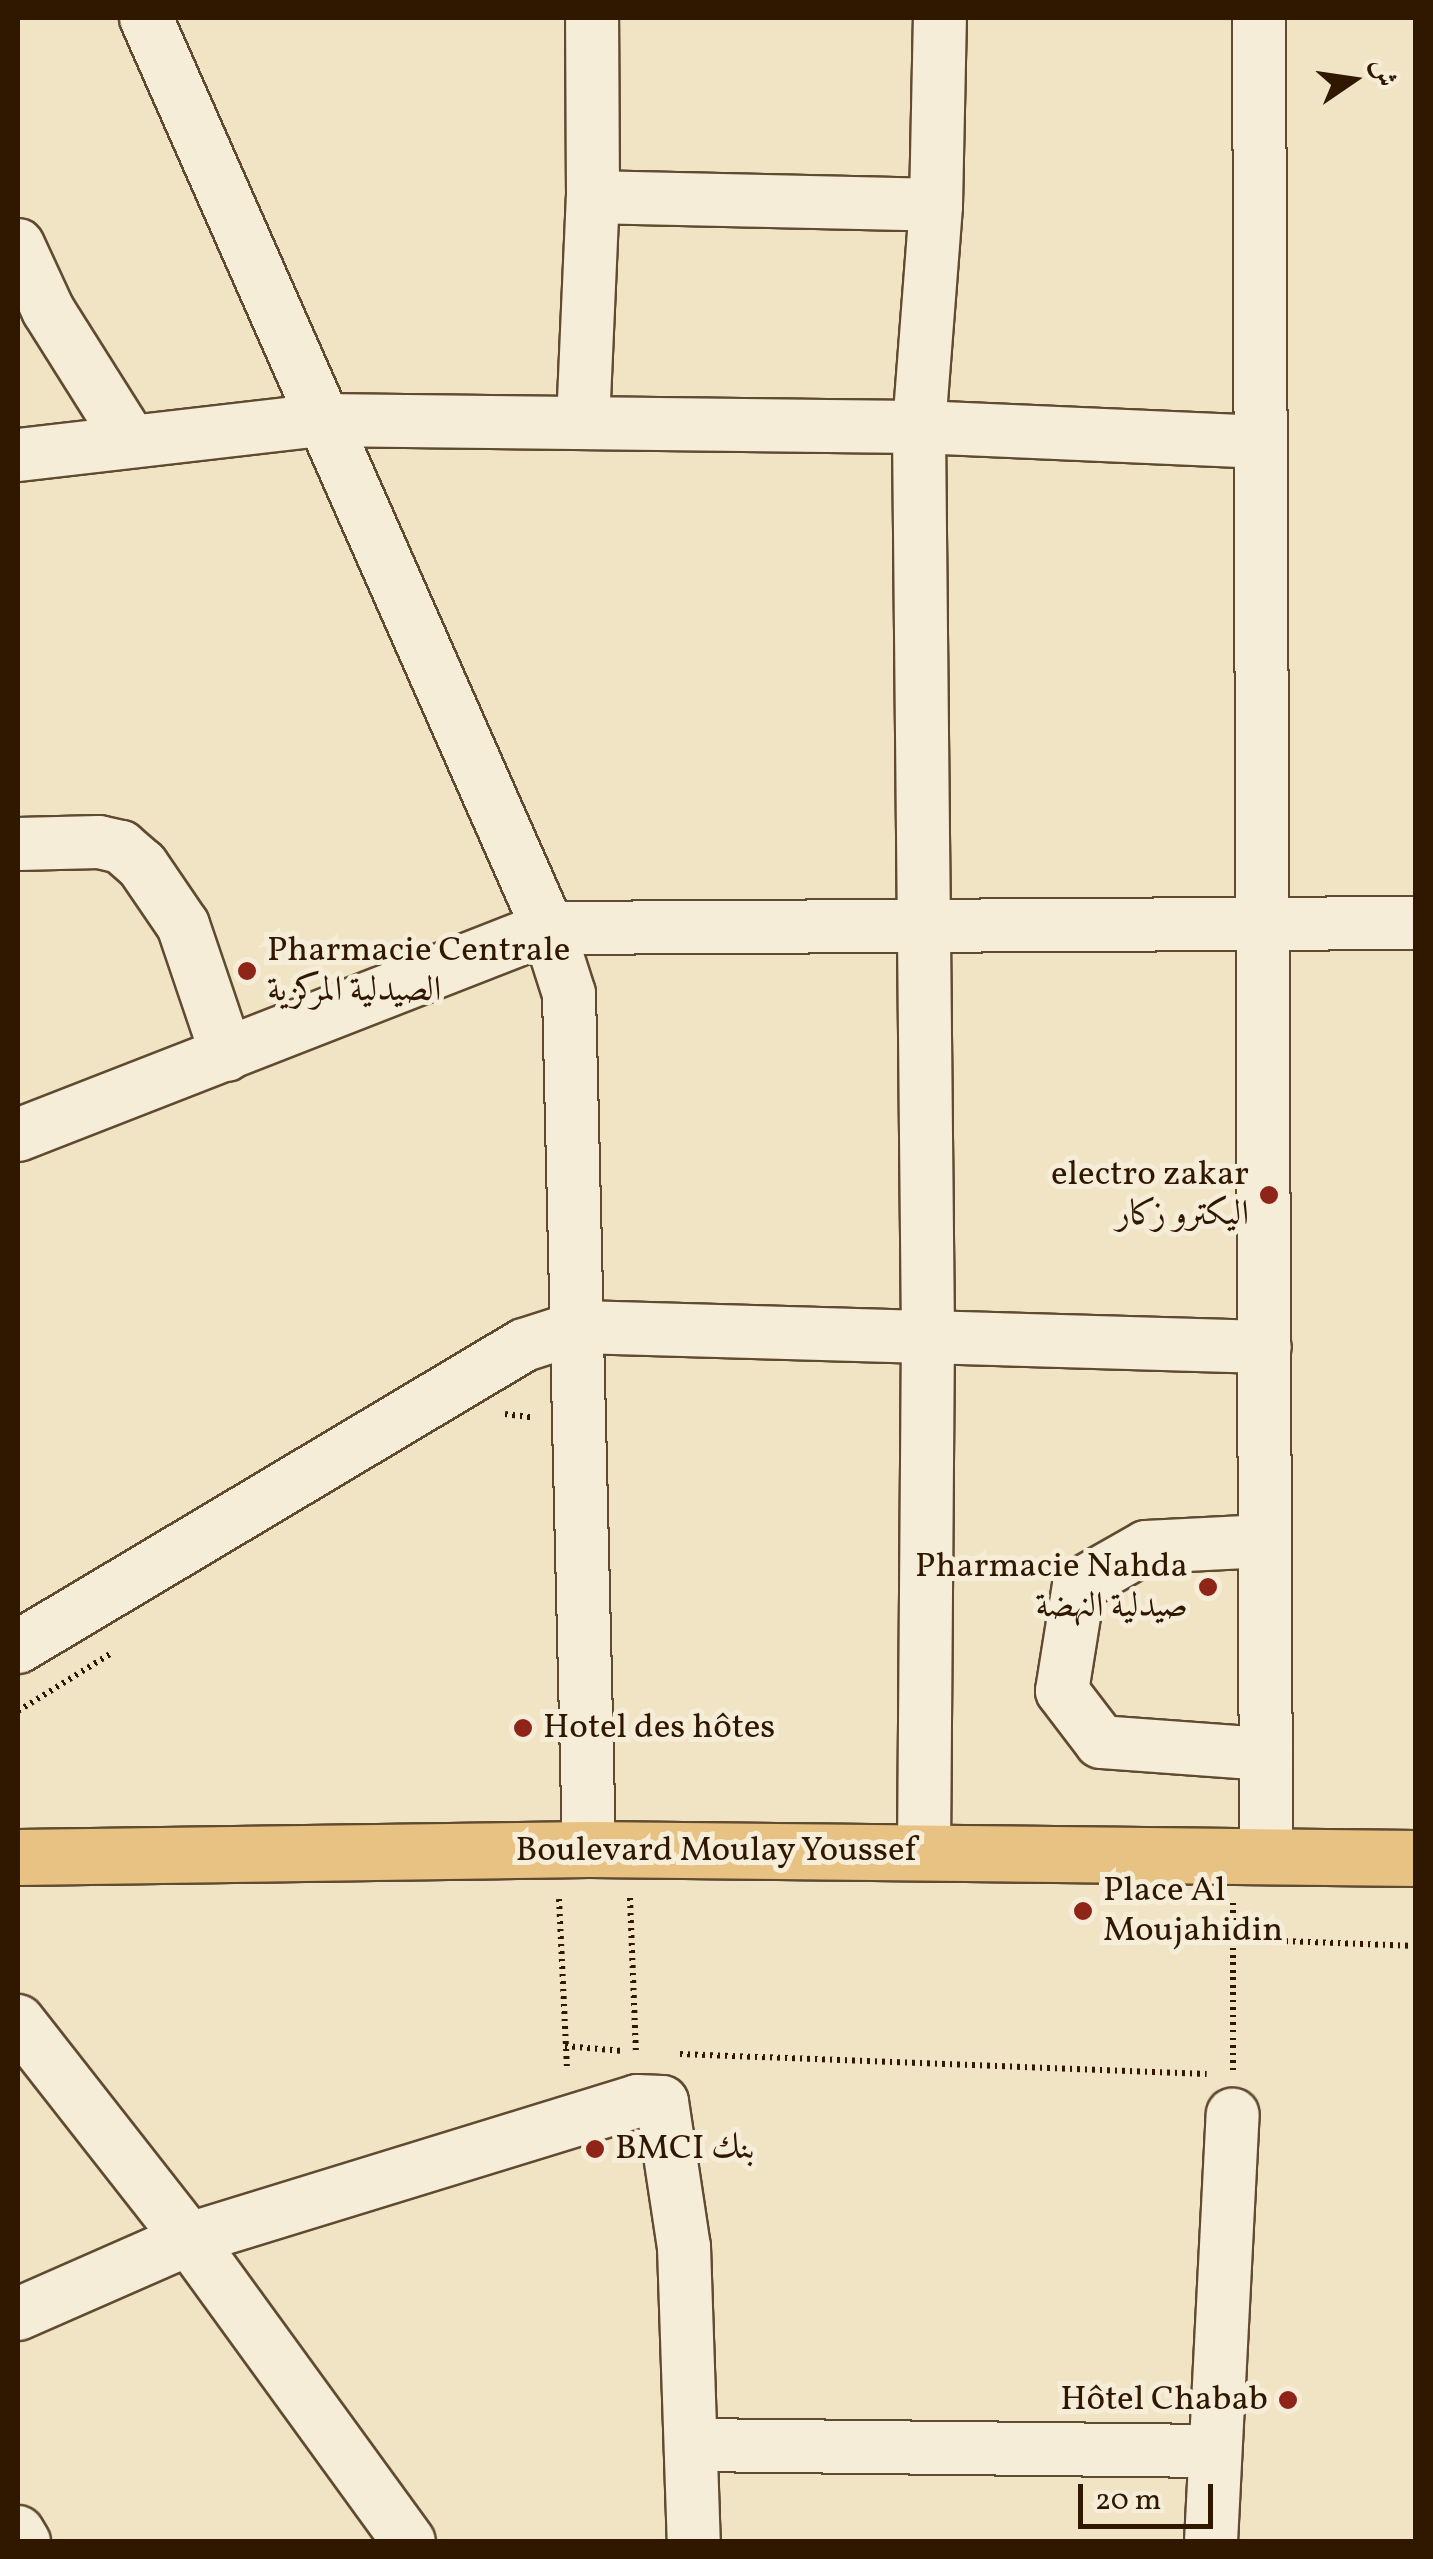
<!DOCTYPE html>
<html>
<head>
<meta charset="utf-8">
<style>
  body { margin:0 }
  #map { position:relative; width:1433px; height:2559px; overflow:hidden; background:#f1e4c4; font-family:Vollkorn,Amiri,serif }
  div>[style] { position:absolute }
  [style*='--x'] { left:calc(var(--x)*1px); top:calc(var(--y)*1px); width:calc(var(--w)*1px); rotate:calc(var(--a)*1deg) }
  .path>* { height:6px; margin-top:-3px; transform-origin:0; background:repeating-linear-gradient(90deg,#301800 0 2.5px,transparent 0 7.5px) }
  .roads { filter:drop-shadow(2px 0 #604b31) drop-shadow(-2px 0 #604b31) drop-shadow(0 2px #604b31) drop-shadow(0 -2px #604b31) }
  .minor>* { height:52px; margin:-26px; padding:0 26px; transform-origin:26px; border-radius:26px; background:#f6edd9 }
  .major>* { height:55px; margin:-27.5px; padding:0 27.5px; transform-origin:27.5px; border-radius:27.5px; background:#e8c282 }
  .dots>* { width:28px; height:28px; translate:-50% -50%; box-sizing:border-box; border:5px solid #f6edd9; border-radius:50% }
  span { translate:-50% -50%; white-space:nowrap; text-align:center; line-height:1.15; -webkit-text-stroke:10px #f6edd9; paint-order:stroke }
  .poi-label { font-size:35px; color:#301800 }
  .left { translate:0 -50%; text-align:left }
  .right { translate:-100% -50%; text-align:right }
  .street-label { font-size:35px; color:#301800 }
  .frame { position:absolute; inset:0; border:20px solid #301800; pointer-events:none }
  .north { position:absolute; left:1303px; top:30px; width:100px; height:100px; -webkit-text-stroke:8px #f6edd9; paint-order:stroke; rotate:77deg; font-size:28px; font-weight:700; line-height:40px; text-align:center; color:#301800 }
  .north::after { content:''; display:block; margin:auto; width:35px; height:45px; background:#301800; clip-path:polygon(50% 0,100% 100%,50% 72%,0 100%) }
  .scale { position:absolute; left:1078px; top:2484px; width:135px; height:45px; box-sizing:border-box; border:5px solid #301800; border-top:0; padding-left:12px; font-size:30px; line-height:35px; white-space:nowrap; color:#301800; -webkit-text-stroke:8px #f6edd9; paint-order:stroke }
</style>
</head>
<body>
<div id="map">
  <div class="path">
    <i style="--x:505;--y:1414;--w:26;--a:7"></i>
    <i style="--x:18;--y:1711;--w:108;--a:-31.8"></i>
    <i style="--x:630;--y:1898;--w:157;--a:87.8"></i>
    <i style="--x:559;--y:1899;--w:172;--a:87.3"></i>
    <i style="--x:1233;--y:1939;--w:183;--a:2.2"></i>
    <i style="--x:565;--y:2046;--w:58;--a:4.9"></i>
    <i style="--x:680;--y:2054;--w:527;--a:2.17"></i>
    <i style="--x:1233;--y:2070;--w:168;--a:-90"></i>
  </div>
  <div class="roads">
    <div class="minor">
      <i style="--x:146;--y:18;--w:995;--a:66.17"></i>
      <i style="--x:548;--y:928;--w:868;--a:-0.33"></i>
      <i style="--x:1259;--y:18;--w:1838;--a:89.78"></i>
      <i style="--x:593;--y:197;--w:343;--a:1.3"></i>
      <i style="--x:18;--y:245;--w:72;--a:65.2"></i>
      <i style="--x:48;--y:310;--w:154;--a:57.8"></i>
      <i style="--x:583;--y:423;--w:226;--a:-87.5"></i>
      <i style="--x:593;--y:197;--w:179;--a:-90.3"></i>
      <i style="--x:18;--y:455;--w:305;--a:-6.6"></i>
      <i style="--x:321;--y:420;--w:598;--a:0.67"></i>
      <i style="--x:919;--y:427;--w:339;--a:2.5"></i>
      <i style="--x:18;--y:844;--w:81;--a:-1.4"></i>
      <i style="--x:99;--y:842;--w:23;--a:13"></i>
      <i style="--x:121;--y:847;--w:28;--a:41"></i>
      <i style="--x:142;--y:865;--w:73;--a:55.7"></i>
      <i style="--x:183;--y:925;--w:137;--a:71.3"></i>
      <i style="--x:18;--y:1135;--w:569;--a:-21.33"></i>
      <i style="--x:548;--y:928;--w:69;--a:72.3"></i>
      <i style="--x:569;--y:994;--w:855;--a:88.66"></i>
      <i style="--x:1265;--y:1541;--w:119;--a:177.1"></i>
      <i style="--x:1146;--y:1547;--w:77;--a:150.4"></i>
      <i style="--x:1079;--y:1585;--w:107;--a:99.1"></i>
      <i style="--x:1062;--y:1691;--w:64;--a:52.6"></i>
      <i style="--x:1101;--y:1742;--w:164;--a:4.2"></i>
      <i style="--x:18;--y:1647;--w:589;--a:-30.83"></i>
      <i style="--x:524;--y:1345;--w:59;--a:-17.8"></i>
      <i style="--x:580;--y:1327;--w:685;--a:1.67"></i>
      <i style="--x:924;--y:1853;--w:517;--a:-89.56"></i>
      <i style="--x:928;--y:1336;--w:909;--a:-90.57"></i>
      <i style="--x:919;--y:427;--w:223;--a:-85.6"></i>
      <i style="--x:936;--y:205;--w:187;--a:-88.8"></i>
      <i style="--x:18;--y:2021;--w:277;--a:51.9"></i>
      <i style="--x:189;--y:2239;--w:374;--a:54"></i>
      <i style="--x:18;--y:2314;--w:187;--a:-23.7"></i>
      <i style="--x:189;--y:2239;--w:469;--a:-17.1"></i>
      <i style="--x:637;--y:2101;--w:25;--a:2"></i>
      <i style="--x:662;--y:2102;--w:147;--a:81.4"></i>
      <i style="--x:684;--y:2247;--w:295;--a:88.1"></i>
      <i style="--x:692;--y:2445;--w:523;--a:0.66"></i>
      <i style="--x:18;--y:2532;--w:12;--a:59"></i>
      <i style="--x:1211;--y:2542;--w:428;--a:-87.1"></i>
    </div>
    <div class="major">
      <i style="--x:18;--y:1857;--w:571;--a:-0.8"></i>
      <i style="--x:589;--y:1849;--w:827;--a:0.62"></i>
    </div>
  </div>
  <div class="dots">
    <i style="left:247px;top:971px;background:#8f2418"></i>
    <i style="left:1269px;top:1195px;background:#8f2418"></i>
    <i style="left:1208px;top:1587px;background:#8f2418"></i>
    <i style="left:523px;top:1728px;background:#8f2418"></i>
    <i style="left:1083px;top:1911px;background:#8f2418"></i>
    <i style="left:595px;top:2149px;background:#8f2418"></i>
    <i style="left:1288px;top:2400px;background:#8f2418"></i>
  </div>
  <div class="poi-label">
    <span class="left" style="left:267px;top:971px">Pharmacie Centrale<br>الصيدلية المركزية</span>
    <span class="right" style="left:1249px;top:1195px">electro zakar<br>اليكترو زكار</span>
    <span class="right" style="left:1188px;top:1587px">Pharmacie Nahda<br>صيدلية النهضة</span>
    <span class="left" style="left:543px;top:1728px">Hotel des hôtes</span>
    <span class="left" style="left:1103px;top:1911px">Place Al<br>Moujahidin</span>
    <span class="left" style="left:615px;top:2149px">BMCI بنك</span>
    <span class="right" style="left:1268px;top:2400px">Hôtel Chabab</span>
  </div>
  <div class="street-label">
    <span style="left:716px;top:1851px">Boulevard Moulay Youssef</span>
  </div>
  <div class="frame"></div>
  <div class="north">ش</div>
  <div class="scale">20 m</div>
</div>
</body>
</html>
